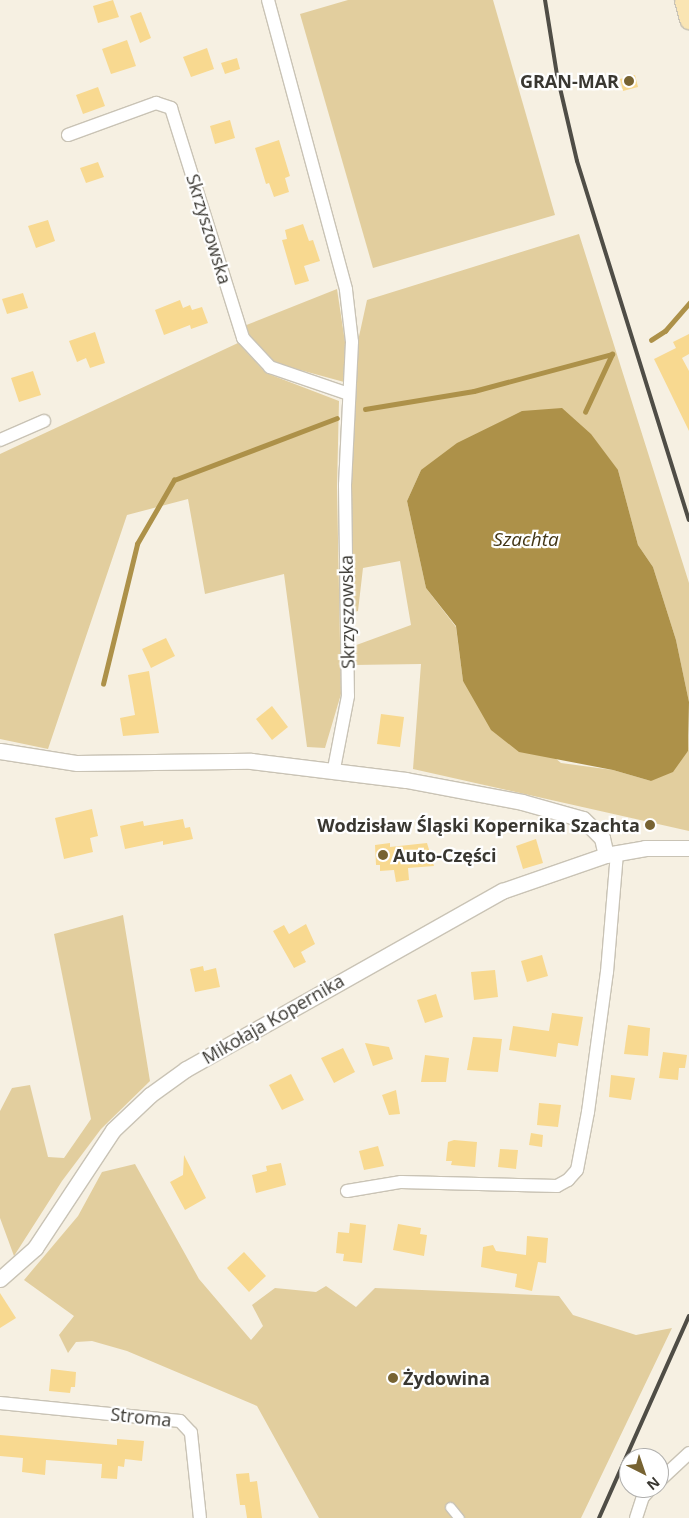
<!DOCTYPE html>
<html>
<head>
<meta charset="utf-8">
<style>
  body { margin:0 }
  #map { position:relative; width:689px; height:1518px; overflow:hidden; background:#f6f0e2; font-family:"Open Sans",sans-serif }
  div>[style] { position:absolute }
  [style*='--x'] { left:calc(var(--x)*1px); top:calc(var(--y)*1px); width:calc(var(--w)*1px); rotate:calc(var(--a)*1deg) }
  .green>* { inset:0; background:#e2ce9e }
  .water>* { inset:0; background:#ad9149 }
  .stream>* { height:4.5px; margin:-2.25px; padding:0 2.25px; transform-origin:2.25px; border-radius:2.25px; background:#ad9149 }
  .building>* { inset:0; background:#f8d990 }
  .roads { filter:drop-shadow(1px 0 #c9c3b5) drop-shadow(-1px 0 #c9c3b5) drop-shadow(0 1px #c9c3b5) drop-shadow(0 -1px #c9c3b5) }
  .pedestrian>* { height:9px; margin:-4.5px; padding:0 4.5px; transform-origin:4.5px; border-radius:4.5px; background:#fff }
  .minor>* { height:12px; margin:-6px; padding:0 6px; transform-origin:6px; border-radius:6px; background:#fff }
  .tertiary>* { height:15px; margin:-7.5px; padding:0 7.5px; transform-origin:7.5px; border-radius:7.5px; background:#fff }
  .primary>* { height:19px; margin:-9.5px; padding:0 9.5px; transform-origin:9.5px; border-radius:9.5px; background:#fae5b3 }
  .rail>* { height:4px; margin:-2px; padding:0 2px; transform-origin:2px; border-radius:2px; background:#4f4d46 }
  .dots>* { width:14px; height:14px; translate:-50% -50%; box-sizing:border-box; border:2px solid #fff; border-radius:50% }
  span { translate:-50% -50%; white-space:nowrap; text-align:center; line-height:1.15; -webkit-text-stroke:4.5px #fff; paint-order:stroke }
  .poi-label { font-size:18px; color:#393731; font-weight:700 }
  .right { translate:-100% -50%; text-align:right }
  .left { translate:0 -50%; text-align:left }
  .street-label { font-size:18px; color:#393731 }
  .water-label { font-size:19px; color:#433616; font-style:italic }
  .north { position:absolute; left:619px; top:1448px; width:50px; height:50px; box-sizing:border-box; background:#fff; border:1px solid #b0afad; border-radius:50%; rotate:139deg; font-size:14px; font-weight:700; line-height:20px; text-align:center; color:#393731 }
  .north::after { content:''; display:block; margin:auto; width:18px; height:22px; background:#776332; clip-path:polygon(50% 0,100% 100%,50% 72%,0 100%) }
</style>
</head>
<body>
<div id="map">
  <div class="green">
    <i style="clip-path:polygon(348px 0,493px 0,555px 215px,373px 268px,300px 14px)"></i>
    <i style="clip-path:polygon(579px 234px,689px 583px,689px 702px,676px 640px,653px 567px,638px 545px,618px 470px,421px 470px,407px 501px,426px 588px,456px 627px,463px 681px,561px 763px,613px 770px,651px 781px,688px 751px,689px 735px,689px 831px,413px 769px,421px 664px,353px 665px,351px 647px,411px 625px,400px 561px,363px 568px,358px 611px,350px 613px,349px 485px,358px 341px,367px 300px)"></i>
    <i style="clip-path:polygon(337px 289px,345px 342px,344px 382px,271px 362px,247px 335px,244px 326px)"></i>
    <i style="clip-path:polygon(238px 343px,266px 373px,339px 401px,337px 487px,341px 694px,325px 748px,307px 747px,284px 574px,205px 594px,188px 499px,127px 515px,48px 749px,0 739px,0 454px)"></i>
    <i style="clip-path:polygon(123px 915px,150px 1081px,101px 1129px,62px 1181px,14px 1256px,0 1218px,0 1111px,12px 1088px,30px 1085px,48px 1157px,64px 1158px,91px 1119px,54px 934px)"></i>
    <i style="clip-path:polygon(135px 1164px,199px 1279px,251px 1340px,263px 1326px,252px 1305px,275px 1288px,316px 1292px,326px 1286px,356px 1307px,375px 1288px,559px 1296px,573px 1315px,636px 1335px,672px 1328px,581px 1518px,319px 1518px,257px 1406px,127px 1351px,92px 1341px,76px 1342px,68px 1353px,59px 1335px,74px 1316px,24px 1280px,78px 1216px,102px 1172px)"></i>
  </div>
  <div class="water">
    <i style="clip-path:polygon(562px 408px,591px 434px,618px 470px,638px 545px,653px 567px,676px 640px,689px 702px,688px 751px,673px 772px,651px 781px,613px 770px,519px 752px,491px 730px,463px 681px,456px 626px,426px 588px,407px 501px,421px 470px,457px 443px,522px 411px)"></i>
  </div>
  <div class="stream">
    <i style="--x:651;--y:340;--w:17;--a:-33"></i>
    <i style="--x:665;--y:331;--w:37;--a:-49"></i>
    <i style="--x:365;--y:409;--w:110;--a:-9.4"></i>
    <i style="--x:474;--y:391;--w:143;--a:-15"></i>
    <i style="--x:585;--y:412;--w:64;--a:-65"></i>
    <i style="--x:103;--y:684;--w:144;--a:-76.3"></i>
    <i style="--x:137;--y:544;--w:74;--a:-60"></i>
    <i style="--x:174;--y:480;--w:174;--a:-20.8"></i>
  </div>
  <div class="building">
    <i style="clip-path:polygon(113px 0,119px 17px,98px 23px,93px 6px)"></i>
    <i style="clip-path:polygon(141px 12px,151px 38px,140px 43px,130px 16px)"></i>
    <i style="clip-path:polygon(127px 40px,136px 66px,111px 74px,102px 49px)"></i>
    <i style="clip-path:polygon(207px 48px,214px 69px,191px 77px,183px 57px)"></i>
    <i style="clip-path:polygon(237px 58px,240px 69px,225px 74px,221px 63px)"></i>
    <i style="clip-path:polygon(635px 75px,638px 87px,623px 91px,620px 79px)"></i>
    <i style="clip-path:polygon(98px 87px,105px 106px,83px 114px,76px 95px)"></i>
    <i style="clip-path:polygon(230px 120px,235px 138px,215px 144px,210px 126px)"></i>
    <i style="clip-path:polygon(279px 140px,290px 176px,285px 178px,289px 192px,274px 197px,269px 183px,266px 184px,255px 148px)"></i>
    <i style="clip-path:polygon(98px 162px,104px 177px,86px 183px,80px 168px)"></i>
    <i style="clip-path:polygon(48px 220px,55px 241px,36px 248px,28px 226px)"></i>
    <i style="clip-path:polygon(303px 224px,309px 241px,313px 240px,320px 261px,304px 266px,309px 281px,295px 285px,282px 240px,287px 239px,285px 230px)"></i>
    <i style="clip-path:polygon(23px 293px,28px 308px,7px 314px,2px 299px)"></i>
    <i style="clip-path:polygon(180px 300px,183px 308px,190px 305px,192px 310px,202px 307px,208px 323px,191px 329px,190px 325px,164px 335px,155px 310px)"></i>
    <i style="clip-path:polygon(95px 332px,105px 363px,90px 368px,86px 358px,77px 362px,69px 341px)"></i>
    <i style="clip-path:polygon(689px 334px,689px 354px,682px 358px,689px 371px,689px 431px,654px 359px,676px 348px,673px 342px)"></i>
    <i style="clip-path:polygon(33px 371px,41px 395px,19px 402px,11px 378px)"></i>
    <i style="clip-path:polygon(166px 638px,175px 656px,151px 668px,142px 649px)"></i>
    <i style="clip-path:polygon(149px 671px,159px 733px,123px 736px,120px 718px,135px 715px,128px 675px)"></i>
    <i style="clip-path:polygon(272px 706px,288px 727px,272px 740px,256px 719px)"></i>
    <i style="clip-path:polygon(381px 714px,404px 717px,400px 747px,377px 744px)"></i>
    <i style="clip-path:polygon(92px 809px,98px 836px,90px 838px,93px 852px,64px 859px,55px 818px)"></i>
    <i style="clip-path:polygon(183px 819px,185px 828px,190px 827px,193px 839px,163px 845px,163px 841px,125px 849px,120px 826px,143px 821px,144px 826px)"></i>
    <i style="clip-path:polygon(536px 839px,543px 863px,523px 869px,516px 846px)"></i>
    <i style="clip-path:polygon(390px 843px,390px 847px,427px 843px,434px 866px,408px 868px,409px 880px,396px 882px,394px 870px,380px 871px,380px 865px,376px 865px,375px 845px)"></i>
    <i style="clip-path:polygon(306px 924px,315px 944px,301px 952px,306px 962px,294px 968px,273px 931px,284px 925px,289px 934px)"></i>
    <i style="clip-path:polygon(542px 955px,548px 976px,527px 982px,521px 961px)"></i>
    <i style="clip-path:polygon(203px 966px,204px 971px,216px 968px,220px 987px,195px 992px,190px 969px)"></i>
    <i style="clip-path:polygon(495px 970px,498px 997px,474px 1000px,471px 972px)"></i>
    <i style="clip-path:polygon(436px 994px,443px 1017px,425px 1023px,417px 1000px)"></i>
    <i style="clip-path:polygon(552px 1013px,583px 1017px,578px 1046px,558px 1043px,556px 1057px,509px 1050px,513px 1026px,549px 1031px)"></i>
    <i style="clip-path:polygon(628px 1025px,650px 1028px,648px 1056px,624px 1054px)"></i>
    <i style="clip-path:polygon(473px 1037px,502px 1039px,498px 1072px,467px 1070px)"></i>
    <i style="clip-path:polygon(365px 1043px,389px 1047px,393px 1059px,373px 1066px)"></i>
    <i style="clip-path:polygon(343px 1048px,355px 1072px,334px 1083px,321px 1058px)"></i>
    <i style="clip-path:polygon(663px 1052px,687px 1055px,685px 1068px,679px 1068px,678px 1080px,659px 1078px)"></i>
    <i style="clip-path:polygon(425px 1055px,449px 1058px,446px 1082px,421px 1082px)"></i>
    <i style="clip-path:polygon(291px 1074px,304px 1100px,282px 1110px,269px 1085px)"></i>
    <i style="clip-path:polygon(611px 1075px,635px 1078px,631px 1100px,609px 1097px)"></i>
    <i style="clip-path:polygon(396px 1090px,400px 1114px,389px 1115px,382px 1095px)"></i>
    <i style="clip-path:polygon(539px 1103px,561px 1105px,558px 1127px,537px 1125px)"></i>
    <i style="clip-path:polygon(531px 1133px,543px 1135px,542px 1147px,529px 1145px)"></i>
    <i style="clip-path:polygon(454px 1140px,477px 1142px,475px 1167px,451px 1165px,452px 1161px,446px 1161px,448px 1142px)"></i>
    <i style="clip-path:polygon(378px 1146px,384px 1166px,364px 1170px,359px 1151px)"></i>
    <i style="clip-path:polygon(500px 1149px,518px 1150px,516px 1169px,498px 1167px)"></i>
    <i style="clip-path:polygon(184px 1155px,206px 1198px,185px 1210px,170px 1182px,183px 1175px)"></i>
    <i style="clip-path:polygon(281px 1163px,286px 1185px,256px 1193px,252px 1175px,267px 1171px,266px 1166px)"></i>
    <i style="clip-path:polygon(350px 1223px,366px 1225px,362px 1263px,343px 1261px,344px 1254px,336px 1253px,338px 1232px,349px 1233px)"></i>
    <i style="clip-path:polygon(398px 1224px,421px 1228px,420px 1234px,427px 1235px,424px 1256px,393px 1250px)"></i>
    <i style="clip-path:polygon(527px 1236px,548px 1238px,546px 1263px,538px 1262px,532px 1291px,515px 1287px,517px 1274px,481px 1267px,483px 1247px,493px 1245px,496px 1251px,526px 1255px)"></i>
    <i style="clip-path:polygon(244px 1252px,266px 1276px,249px 1292px,227px 1268px)"></i>
    <i style="clip-path:polygon(0 1293px,16px 1318px,0 1328px)"></i>
    <i style="clip-path:polygon(51px 1369px,76px 1372px,75px 1387px,71px 1387px,70px 1393px,49px 1391px)"></i>
    <i style="clip-path:polygon(0 1435px,117px 1445px,117px 1439px,144px 1441px,142px 1461px,125px 1459px,124px 1467px,118px 1466px,117px 1479px,101px 1478px,102px 1464px,46px 1460px,45px 1475px,22px 1472px,23px 1458px,0 1456px)"></i>
    <i style="clip-path:polygon(249px 1473px,250px 1482px,257px 1481px,262px 1518px,247px 1518px,245px 1505px,240px 1505px,236px 1474px)"></i>
  </div>
  <div class="roads">
    <div class="pedestrian">
      <i style="--x:450;--y:1507;--w:14;--a:51"></i>
    </div>
    <div class="minor">
      <i style="--x:268;--y:0;--w:300;--a:74.9"></i>
      <i style="--x:346;--y:290;--w:52;--a:83.4"></i>
      <i style="--x:352;--y:342;--w:143;--a:92.8"></i>
      <i style="--x:345;--y:485;--w:211;--a:89.2"></i>
      <i style="--x:348;--y:696;--w:74;--a:100.9"></i>
      <i style="--x:68;--y:135;--w:94;--a:-20"></i>
      <i style="--x:156;--y:103;--w:16;--a:18"></i>
      <i style="--x:171;--y:108;--w:241;--a:72.6"></i>
      <i style="--x:243;--y:338;--w:40;--a:47"></i>
      <i style="--x:270;--y:367;--w:83;--a:18.9"></i>
      <i style="--x:0;--y:440;--w:48;--a:-23.4"></i>
      <i style="--x:347;--y:1191;--w:55;--a:-9.5"></i>
      <i style="--x:401;--y:1182;--w:156;--a:1.5"></i>
      <i style="--x:557;--y:1186;--w:13;--a:-29"></i>
      <i style="--x:568;--y:1180;--w:13;--a:-48"></i>
      <i style="--x:577;--y:1170;--w:59;--a:-79.3"></i>
      <i style="--x:588;--y:1112;--w:141;--a:-82.3"></i>
      <i style="--x:607;--y:972;--w:120;--a:-85.2"></i>
      <i style="--x:0;--y:1403;--w:181;--a:5.7"></i>
      <i style="--x:180;--y:1421;--w:16;--a:47"></i>
      <i style="--x:191;--y:1433;--w:85;--a:84"></i>
      <i style="--x:659;--y:1481;--w:41;--a:-43"></i>
      <i style="--x:636;--y:1518;--w:22;--a:-72"></i>
      <i style="--x:643;--y:1497;--w:12;--a:-48"></i>
    </div>
    <div class="tertiary">
      <i style="--x:0;--y:751;--w:78;--a:8.9"></i>
      <i style="--x:77;--y:763;--w:174;--a:-0.7"></i>
      <i style="--x:251;--y:761;--w:156;--a:7"></i>
      <i style="--x:406;--y:780;--w:118;--a:10.7"></i>
      <i style="--x:522;--y:802;--w:63;--a:15.6"></i>
      <i style="--x:583;--y:819;--w:27;--a:45"></i>
      <i style="--x:602;--y:838;--w:17;--a:77"></i>
      <i style="--x:0;--y:1279;--w:47;--a:-41.5"></i>
      <i style="--x:35;--y:1248;--w:141;--a:-56.5"></i>
      <i style="--x:113;--y:1130;--w:51;--a:-43.4"></i>
      <i style="--x:150;--y:1095;--w:44;--a:-35.8"></i>
      <i style="--x:186;--y:1069;--w:363;--a:-29.4"></i>
      <i style="--x:502;--y:891;--w:110;--a:-19.1"></i>
      <i style="--x:606;--y:855;--w:40;--a:-10"></i>
      <i style="--x:645;--y:848;--w:44;--a:0"></i>
    </div>
    <div class="primary">
      <i style="--x:684;--y:0;--w:20;--a:75"></i>
    </div>
  </div>
  <div class="rail">
    <i style="--x:545;--y:0;--w:76;--a:80.9"></i>
    <i style="--x:557;--y:75;--w:88;--a:76.9"></i>
    <i style="--x:577;--y:161;--w:376;--a:72.7"></i>
    <i style="--x:599;--y:1518;--w:221;--a:-66"></i>
  </div>
  <div class="dots">
    <i style="left:629px;top:81px;background:#776332"></i>
    <i style="left:650px;top:825px;background:#776332"></i>
    <i style="left:383px;top:855px;background:#776332"></i>
    <i style="left:393px;top:1378px;background:#776332"></i>
  </div>
  <div class="poi-label">
    <span class="right" style="left:619px;top:81px">GRAN-MAR</span>
    <span class="right" style="left:640px;top:825px">Wodzisław Śląski Kopernika Szachta</span>
    <span class="left" style="left:393px;top:855px">Auto-Części</span>
    <span class="left" style="left:403px;top:1378px">Żydowina</span>
  </div>
  <div class="street-label">
    <span style="left:209px;top:229px;rotate:73deg">Skrzyszowska</span>
    <span style="left:347px;top:612px;rotate:-91deg">Skrzyszowska</span>
    <span style="left:273px;top:1019px;rotate:-30deg">Mikołaja Kopernika</span>
    <span style="left:141px;top:1417px;rotate:6deg">Stroma</span>
  </div>
  <div class="water-label">
    <span style="left:526px;top:540px">Szachta</span>
  </div>
  <div class="north">N</div>
</div>
</body>
</html>
